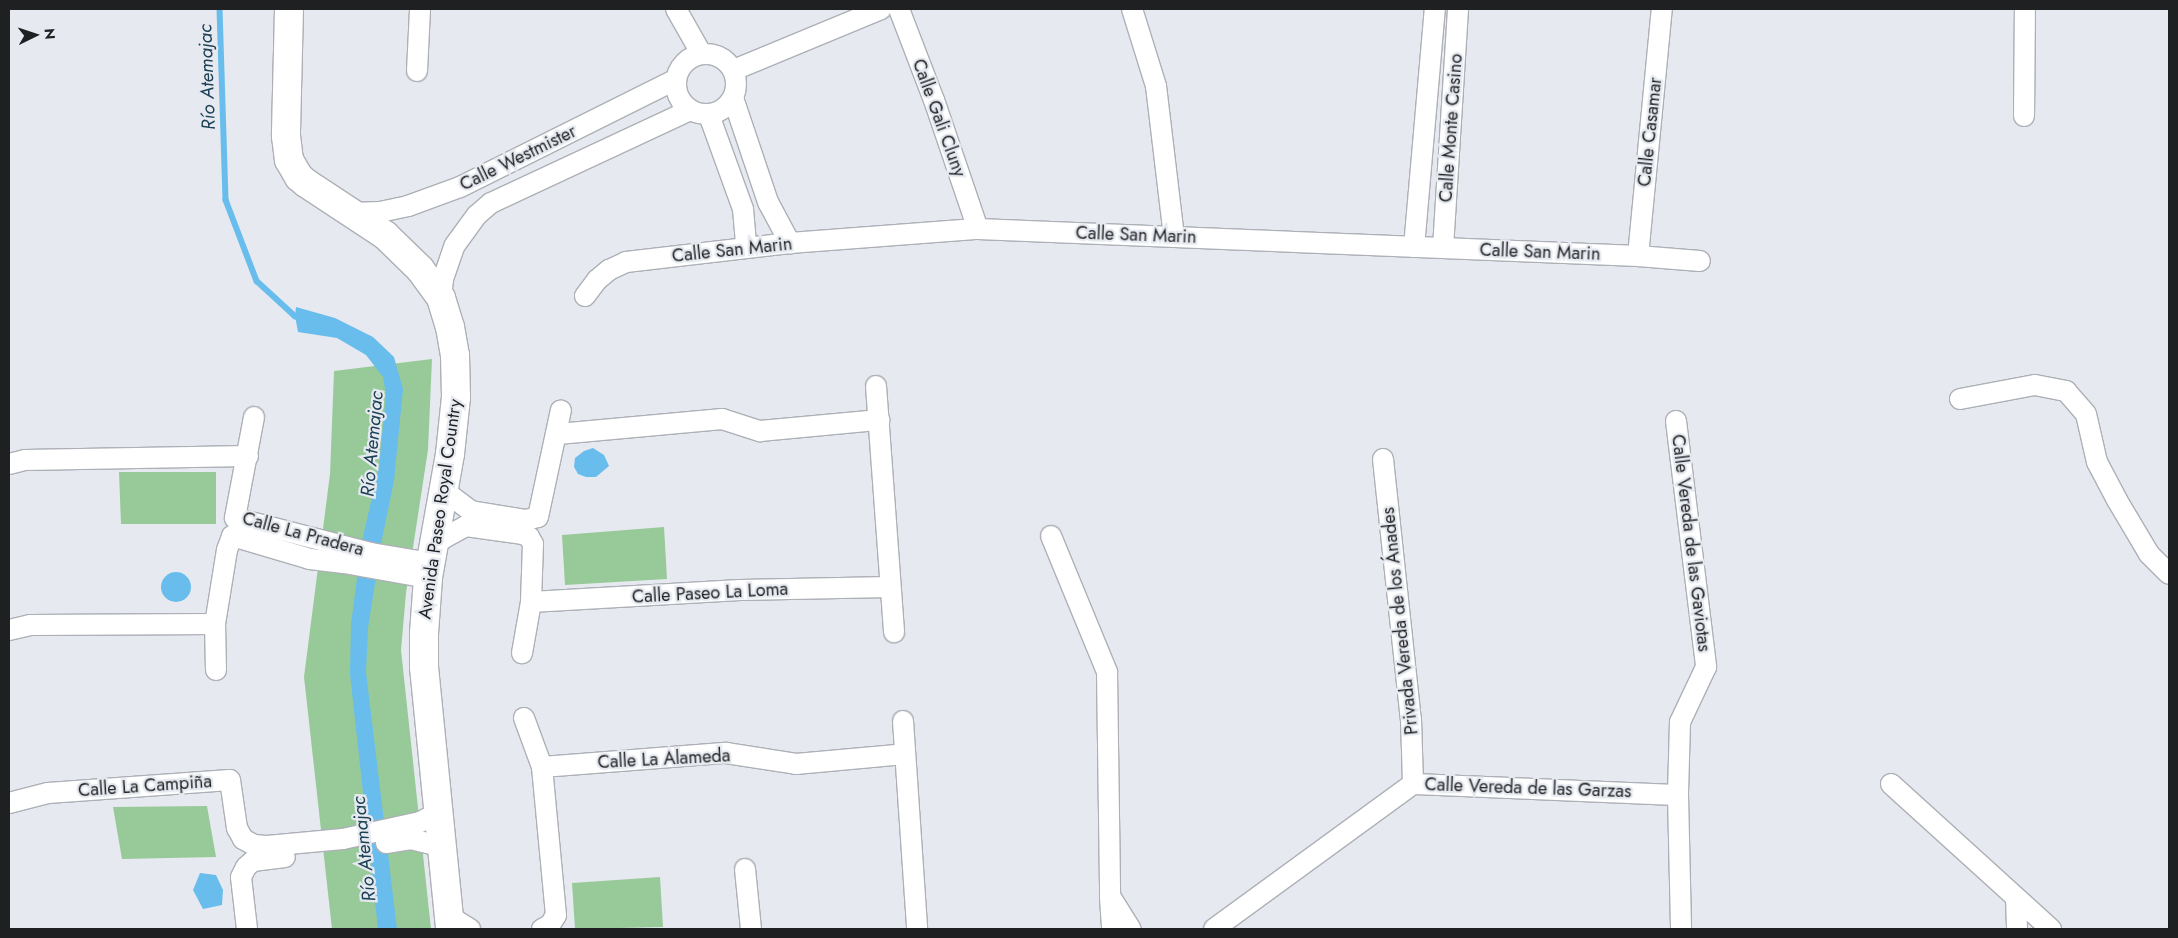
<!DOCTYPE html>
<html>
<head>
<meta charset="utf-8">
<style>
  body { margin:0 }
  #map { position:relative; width:2178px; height:938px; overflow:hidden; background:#e6eaf0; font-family:Jost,sans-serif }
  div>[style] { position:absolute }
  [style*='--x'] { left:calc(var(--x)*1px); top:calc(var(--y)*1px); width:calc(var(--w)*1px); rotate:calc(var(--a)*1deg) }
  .green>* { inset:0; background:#98c998 }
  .water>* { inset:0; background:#69bdec }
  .round { border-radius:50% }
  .stream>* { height:5.5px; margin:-2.75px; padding:0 2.75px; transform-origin:2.75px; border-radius:2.75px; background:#69bdec }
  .roads { filter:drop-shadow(1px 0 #adb0b6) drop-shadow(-1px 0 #adb0b6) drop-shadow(0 1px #adb0b6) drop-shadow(0 -1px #adb0b6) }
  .street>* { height:20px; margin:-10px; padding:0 10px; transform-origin:10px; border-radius:10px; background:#fff }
  .street>.ring { margin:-10px; padding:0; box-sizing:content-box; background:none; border:20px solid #fff; border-radius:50% }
  .secondary>* { height:28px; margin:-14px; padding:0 14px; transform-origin:14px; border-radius:14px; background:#fff }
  span { translate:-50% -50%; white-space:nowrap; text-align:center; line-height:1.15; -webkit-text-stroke:4.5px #e6eaf0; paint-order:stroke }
  .street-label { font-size:18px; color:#1f2022 }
  .water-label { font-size:19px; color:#1c4155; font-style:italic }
  .frame { position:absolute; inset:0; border:10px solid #1f2022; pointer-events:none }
  .north { position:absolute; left:10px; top:10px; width:50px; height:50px; -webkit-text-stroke:4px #e6eaf0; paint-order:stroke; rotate:86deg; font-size:14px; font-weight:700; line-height:20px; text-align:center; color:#1f2022 }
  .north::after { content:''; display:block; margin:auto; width:18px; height:22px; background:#1f2022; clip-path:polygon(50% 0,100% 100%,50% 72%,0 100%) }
</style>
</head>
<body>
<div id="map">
  <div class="green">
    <i style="clip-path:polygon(432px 359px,428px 450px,406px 593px,401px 650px,431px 929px,332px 929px,304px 677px,330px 474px,334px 371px)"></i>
    <i style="clip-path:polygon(119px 472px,216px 472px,216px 524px,121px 524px)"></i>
    <i style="clip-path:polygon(664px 527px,667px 579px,565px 585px,562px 535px)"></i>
    <i style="clip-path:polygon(207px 806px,216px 857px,122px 859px,113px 807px)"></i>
    <i style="clip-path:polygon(660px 877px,663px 927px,575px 929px,572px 883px)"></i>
  </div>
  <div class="water">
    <i style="clip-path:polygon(296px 307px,335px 318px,373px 337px,394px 357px,403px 389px,394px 481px,382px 539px,368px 628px,366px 672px,397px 929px,378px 929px,350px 674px,351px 624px,362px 541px,379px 467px,386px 395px,383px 377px,366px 355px,337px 338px,298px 332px,295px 316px)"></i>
    <i style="clip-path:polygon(593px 448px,604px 455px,609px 466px,596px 477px,586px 477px,578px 474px,574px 467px,575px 458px,584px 451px)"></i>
    <i class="round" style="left:161px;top:572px;width:30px;height:30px"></i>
    <i style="clip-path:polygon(200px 873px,216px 875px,223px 890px,222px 905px,203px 909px,193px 890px)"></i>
  </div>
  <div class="stream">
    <i style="--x:220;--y:9;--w:191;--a:88.2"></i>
    <i style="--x:226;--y:200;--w:87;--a:69.1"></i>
    <i style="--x:257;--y:281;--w:52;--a:42.6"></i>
    <i style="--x:295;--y:316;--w:5;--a:22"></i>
  </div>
  <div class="roads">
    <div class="street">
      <i style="--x:676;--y:9;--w:51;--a:60.4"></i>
      <i style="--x:899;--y:9;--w:97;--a:69"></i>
      <i style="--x:934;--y:100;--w:136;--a:71.2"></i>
      <i style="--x:1132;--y:9;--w:81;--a:72.7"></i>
      <i style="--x:1156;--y:86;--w:152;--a:83.2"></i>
      <i class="ring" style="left:676px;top:54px;width:40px;height:40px"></i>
      <i style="--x:734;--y:70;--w:159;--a:-22.5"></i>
      <i style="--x:417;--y:71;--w:62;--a:-87.2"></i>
      <i style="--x:733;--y:98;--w:110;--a:71.4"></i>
      <i style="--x:768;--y:202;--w:47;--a:61.8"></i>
      <i style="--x:709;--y:115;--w:100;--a:70.1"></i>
      <i style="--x:743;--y:209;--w:38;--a:85"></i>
      <i style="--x:2024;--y:116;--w:107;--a:-89.5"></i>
      <i style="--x:353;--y:213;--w:27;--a:-2"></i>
      <i style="--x:380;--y:212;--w:29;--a:-12"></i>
      <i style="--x:408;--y:206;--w:55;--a:-20.1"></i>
      <i style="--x:460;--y:187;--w:240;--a:-26.5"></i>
      <i style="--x:1414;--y:247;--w:239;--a:-85"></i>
      <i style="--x:1443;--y:248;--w:239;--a:-86.4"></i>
      <i style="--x:1638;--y:256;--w:248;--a:-84.5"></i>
      <i style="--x:585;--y:296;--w:20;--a:-53"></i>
      <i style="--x:597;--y:280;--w:16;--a:-40"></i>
      <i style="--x:609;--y:270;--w:19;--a:-25"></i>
      <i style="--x:626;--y:262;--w:165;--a:-6.6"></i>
      <i style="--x:790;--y:243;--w:189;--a:-4.3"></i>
      <i style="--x:978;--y:229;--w:661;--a:2.34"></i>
      <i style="--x:1638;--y:256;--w:62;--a:4.6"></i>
      <i style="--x:441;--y:298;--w:19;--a:-84"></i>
      <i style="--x:443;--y:279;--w:36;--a:-71"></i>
      <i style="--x:455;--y:245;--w:37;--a:-54"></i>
      <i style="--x:477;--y:215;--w:18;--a:-41"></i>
      <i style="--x:491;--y:203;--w:220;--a:-25"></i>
      <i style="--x:876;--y:386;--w:247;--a:85.8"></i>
      <i style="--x:1960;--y:399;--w:76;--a:-10.6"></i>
      <i style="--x:2035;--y:385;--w:32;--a:11"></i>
      <i style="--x:2066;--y:391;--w:30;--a:49"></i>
      <i style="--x:2086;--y:414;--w:49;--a:77.1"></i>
      <i style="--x:2097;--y:462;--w:43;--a:62.2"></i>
      <i style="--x:2117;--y:500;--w:63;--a:59.3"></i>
      <i style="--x:2149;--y:554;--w:28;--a:45"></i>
      <i style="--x:254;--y:417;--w:103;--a:100.7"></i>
      <i style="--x:235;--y:518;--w:140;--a:14.4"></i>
      <i style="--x:371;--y:553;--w:61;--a:9.5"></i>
      <i style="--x:1676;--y:421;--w:248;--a:83"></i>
      <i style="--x:1706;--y:667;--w:61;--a:115.3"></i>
      <i style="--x:1680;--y:722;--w:73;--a:91.6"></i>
      <i style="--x:1678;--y:795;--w:134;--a:88.7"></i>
      <i style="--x:558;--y:434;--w:165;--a:-5.2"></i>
      <i style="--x:722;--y:419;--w:40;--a:18"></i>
      <i style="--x:760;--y:431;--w:120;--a:-5.3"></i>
      <i style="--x:1383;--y:459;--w:262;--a:83.9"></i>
      <i style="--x:1411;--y:719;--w:65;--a:88.2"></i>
      <i style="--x:9;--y:464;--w:16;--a:-14"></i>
      <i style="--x:25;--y:460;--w:223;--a:-1"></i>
      <i style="--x:443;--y:486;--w:13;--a:51"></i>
      <i style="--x:451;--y:496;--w:25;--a:37"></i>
      <i style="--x:471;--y:511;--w:56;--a:9.3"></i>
      <i style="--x:526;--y:520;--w:12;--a:-14"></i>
      <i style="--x:538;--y:517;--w:109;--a:-77.9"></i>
      <i style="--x:1051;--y:536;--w:147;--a:67.6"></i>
      <i style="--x:1107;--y:672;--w:224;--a:89.2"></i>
      <i style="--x:1110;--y:896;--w:39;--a:58"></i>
      <i style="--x:434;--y:546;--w:13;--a:-39"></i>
      <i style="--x:444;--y:538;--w:25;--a:-29"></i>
      <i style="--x:466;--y:526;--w:58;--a:8"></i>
      <i style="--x:523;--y:534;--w:7;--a:27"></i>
      <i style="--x:529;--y:537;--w:8;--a:60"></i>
      <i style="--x:533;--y:544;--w:58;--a:92"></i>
      <i style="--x:531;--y:602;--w:52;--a:100"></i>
      <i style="--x:531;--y:602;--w:209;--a:-3.3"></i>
      <i style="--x:740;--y:590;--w:150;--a:-1.1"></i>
      <i style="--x:9;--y:630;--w:22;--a:-13"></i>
      <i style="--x:30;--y:625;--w:185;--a:-0.3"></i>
      <i style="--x:216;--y:670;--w:46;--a:-91.2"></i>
      <i style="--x:215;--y:624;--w:75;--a:-80.8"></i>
      <i style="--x:227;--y:550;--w:15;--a:-70"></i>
      <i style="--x:232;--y:536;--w:81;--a:16.4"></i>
      <i style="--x:310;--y:559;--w:34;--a:7"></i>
      <i style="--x:344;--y:563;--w:85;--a:10.1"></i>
      <i style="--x:524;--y:718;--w:52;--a:69.8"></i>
      <i style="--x:542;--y:767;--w:149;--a:84.6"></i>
      <i style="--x:556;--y:915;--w:12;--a:121"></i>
      <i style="--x:550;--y:925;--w:9;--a:153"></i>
      <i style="--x:903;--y:721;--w:208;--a:86.1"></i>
      <i style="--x:542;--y:767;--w:185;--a:-4.4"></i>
      <i style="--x:726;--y:753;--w:71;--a:8.9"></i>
      <i style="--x:796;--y:764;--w:109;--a:-5.2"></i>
      <i style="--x:1891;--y:784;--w:216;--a:42.2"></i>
      <i style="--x:9;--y:803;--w:40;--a:-14.4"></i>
      <i style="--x:48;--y:793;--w:182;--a:-4.1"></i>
      <i style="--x:230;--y:780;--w:49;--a:81.7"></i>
      <i style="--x:237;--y:828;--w:13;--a:61"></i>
      <i style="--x:243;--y:839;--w:13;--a:29"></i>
      <i style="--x:254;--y:845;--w:13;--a:4"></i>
      <i style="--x:267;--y:846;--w:76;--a:-5.3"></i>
      <i style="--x:343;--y:839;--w:79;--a:-12.4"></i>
      <i style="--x:420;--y:822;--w:21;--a:-28"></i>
      <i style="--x:386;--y:843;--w:25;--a:-9"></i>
      <i style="--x:411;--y:839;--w:32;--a:14"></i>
      <i style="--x:745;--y:869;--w:60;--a:84.3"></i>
      <i style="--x:1110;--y:898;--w:31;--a:86"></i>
      <i style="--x:2016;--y:898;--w:31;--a:88"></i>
      <i style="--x:449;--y:916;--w:25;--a:32"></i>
      <i style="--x:247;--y:929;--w:52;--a:-96.6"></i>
      <i style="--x:241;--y:877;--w:11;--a:-63"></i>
      <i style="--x:246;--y:867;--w:9;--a:-41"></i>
      <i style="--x:253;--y:861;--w:32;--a:-7"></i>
      <i style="--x:1214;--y:929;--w:246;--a:-36.1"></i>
      <i style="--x:1413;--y:784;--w:265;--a:2.4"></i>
    </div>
    <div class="secondary">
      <i style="--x:289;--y:9;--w:127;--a:91.4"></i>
      <i style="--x:286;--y:136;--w:24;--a:83"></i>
      <i style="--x:289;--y:160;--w:20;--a:60"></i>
      <i style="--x:299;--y:177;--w:9;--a:41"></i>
      <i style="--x:306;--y:183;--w:95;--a:33.4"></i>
      <i style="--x:385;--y:235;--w:49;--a:44.2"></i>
      <i style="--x:420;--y:269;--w:36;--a:54"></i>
      <i style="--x:441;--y:298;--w:30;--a:73"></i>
      <i style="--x:450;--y:327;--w:28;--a:80"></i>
      <i style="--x:455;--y:355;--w:42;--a:88.6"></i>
      <i style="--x:456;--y:397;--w:57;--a:96"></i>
      <i style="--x:450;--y:454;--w:126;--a:100.1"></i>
      <i style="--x:428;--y:578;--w:56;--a:94.1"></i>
      <i style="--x:424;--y:634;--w:33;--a:90"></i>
      <i style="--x:424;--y:667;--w:263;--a:84.3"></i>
    </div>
  </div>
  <div class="street-label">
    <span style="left:939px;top:118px;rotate:70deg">Calle Gali Cluny</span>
    <span style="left:1451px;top:128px;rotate:-86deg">Calle Monte Casino</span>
    <span style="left:1650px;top:132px;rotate:-84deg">Calle Casamar</span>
    <span style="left:518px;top:158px;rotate:-26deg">Calle Westmister</span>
    <span style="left:1136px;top:235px;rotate:2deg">Calle San Marin</span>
    <span style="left:732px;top:250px;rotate:-6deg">Calle San Marin</span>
    <span style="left:1540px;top:252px;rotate:2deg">Calle San Marin</span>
    <span style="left:440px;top:509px;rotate:-82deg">Avenida Paseo Royal Country</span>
    <span style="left:303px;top:534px;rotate:15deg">Calle La Pradera</span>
    <span style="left:1691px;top:543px;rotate:83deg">Calle Vereda de las Gaviotas</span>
    <span style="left:710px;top:593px;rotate:-3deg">Calle Paseo La Loma</span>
    <span style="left:1400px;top:621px;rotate:-96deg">Privada Vereda de los Ánades</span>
    <span style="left:664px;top:759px;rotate:-3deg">Calle La Alameda</span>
    <span style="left:145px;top:786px;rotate:-4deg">Calle La Campiña</span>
    <span style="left:1528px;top:788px;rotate:2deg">Calle Vereda de las Garzas</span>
  </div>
  <div class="water-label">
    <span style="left:207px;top:77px;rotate:-92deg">Río Atemajac</span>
    <span style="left:372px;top:444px;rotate:-85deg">Río Atemajac</span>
    <span style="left:364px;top:849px;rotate:-96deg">Río Atemajac</span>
  </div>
  <div class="frame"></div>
  <div class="north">N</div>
</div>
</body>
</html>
